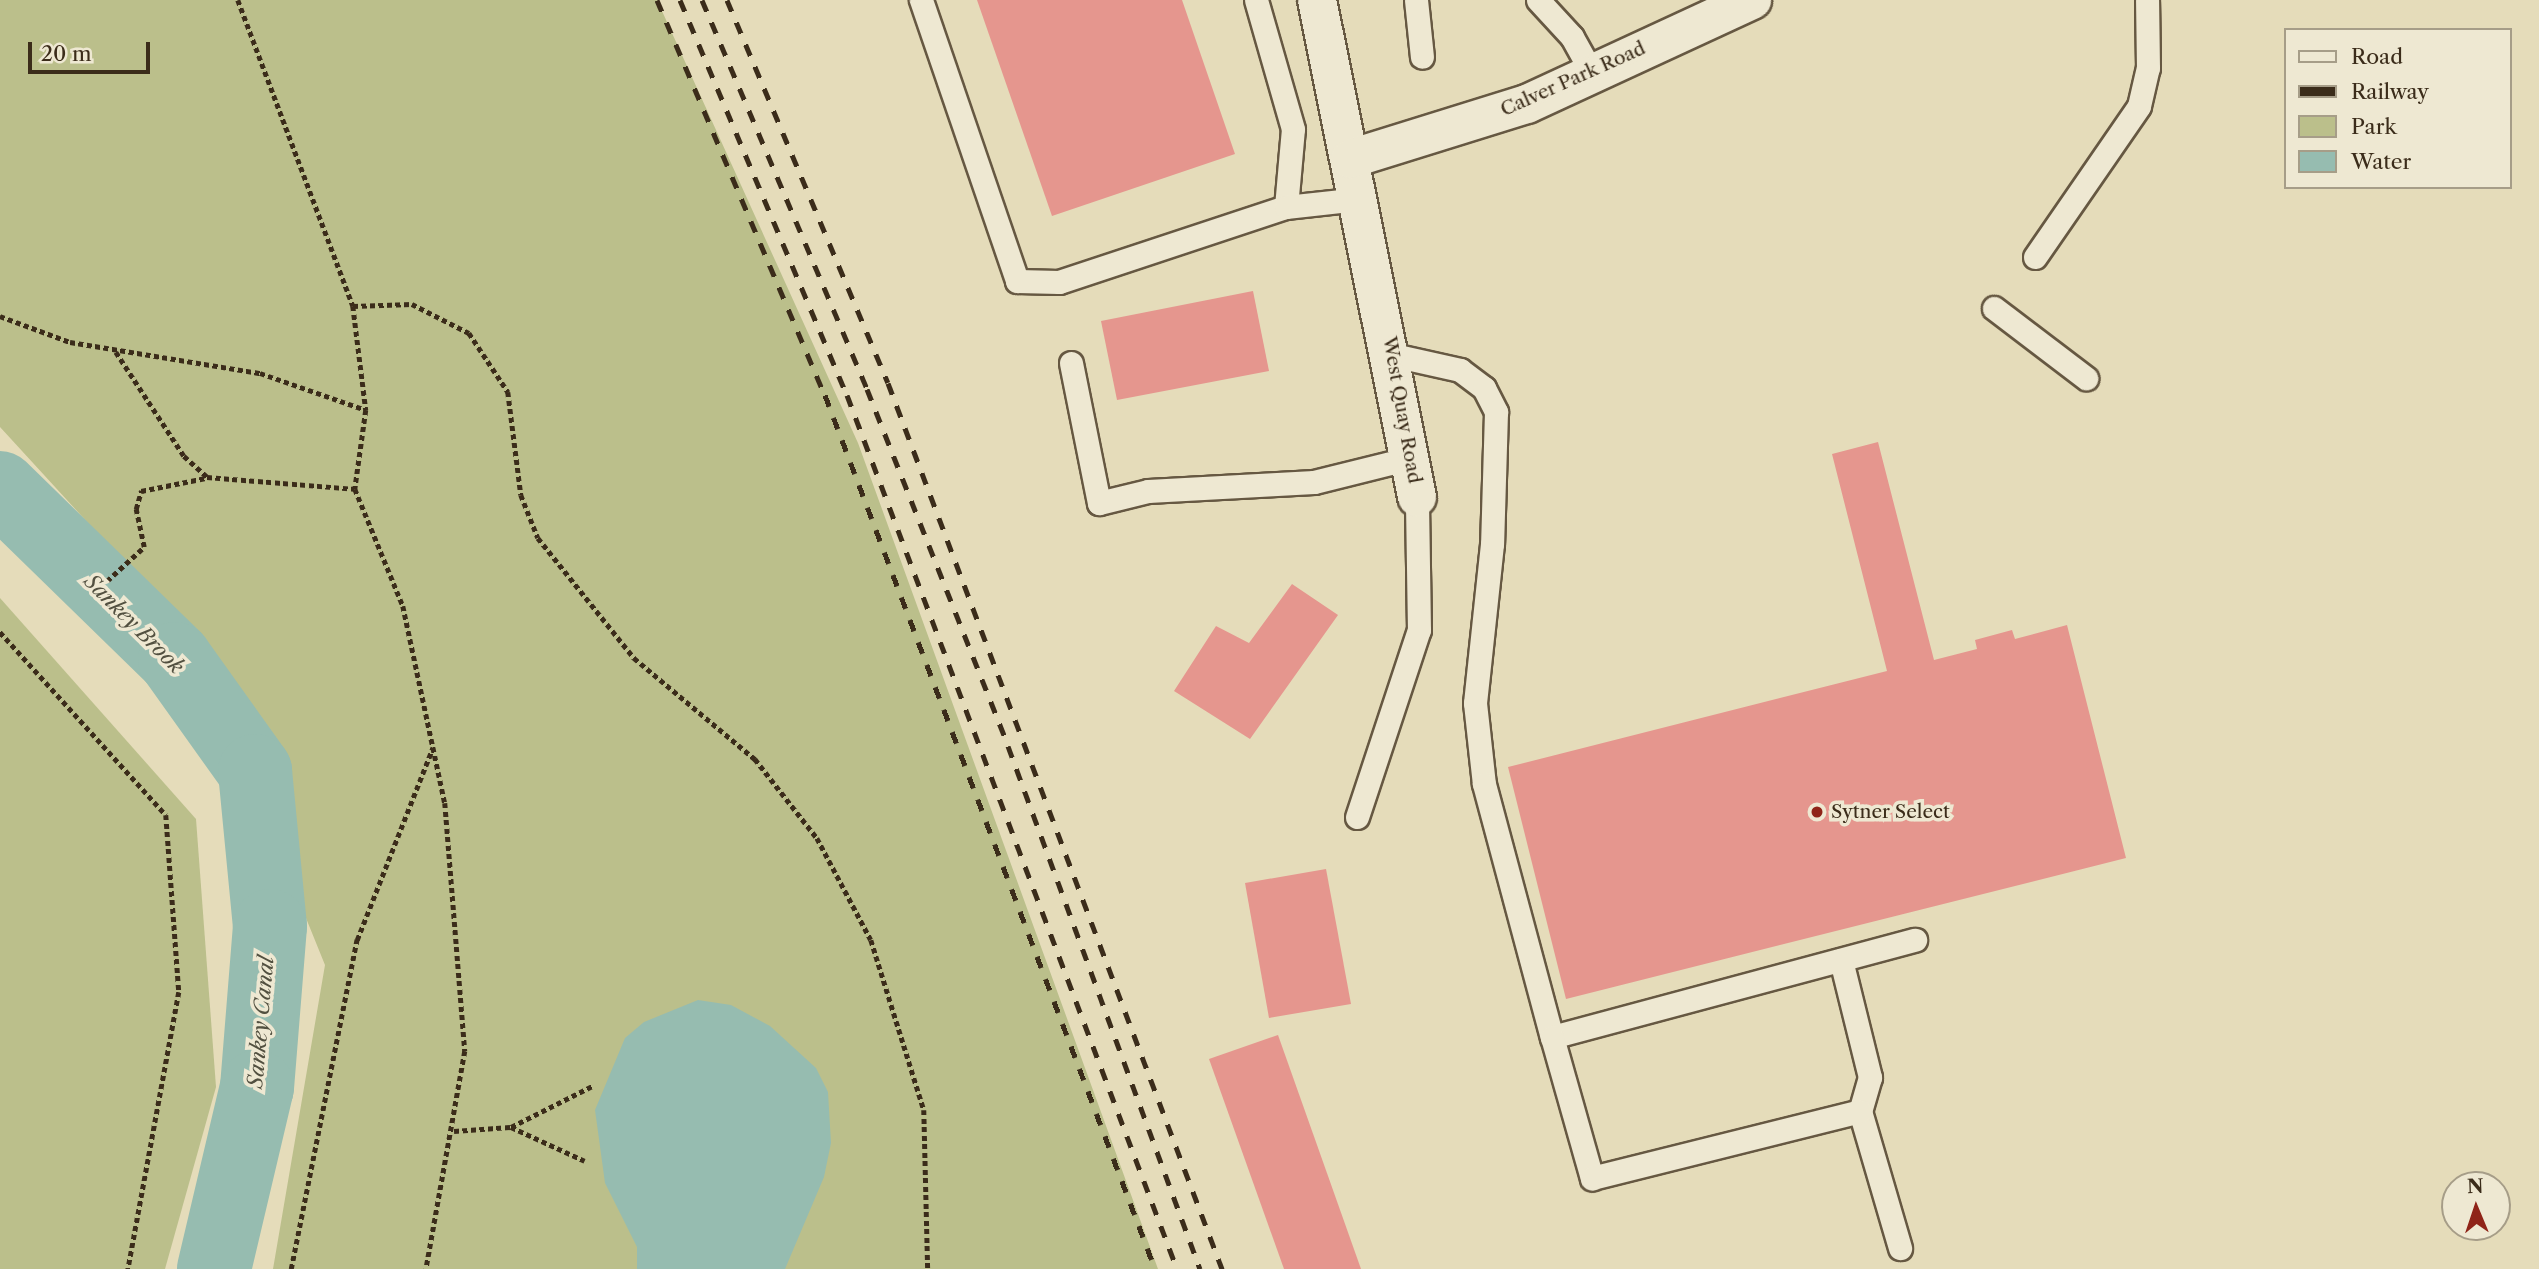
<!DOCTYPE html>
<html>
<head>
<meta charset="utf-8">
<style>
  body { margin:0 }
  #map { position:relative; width:2539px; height:1269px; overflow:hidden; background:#e5dcba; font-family:"Libre Caslon Text",serif }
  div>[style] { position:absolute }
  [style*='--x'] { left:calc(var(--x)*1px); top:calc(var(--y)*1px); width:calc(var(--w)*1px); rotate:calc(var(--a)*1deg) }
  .green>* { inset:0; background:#bbbf8b }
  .water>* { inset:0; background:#96bcb0 }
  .river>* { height:74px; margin:-37px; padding:0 37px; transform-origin:37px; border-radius:37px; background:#96bcb0 }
  .building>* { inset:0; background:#e5968e }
  .path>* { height:4.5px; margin-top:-2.25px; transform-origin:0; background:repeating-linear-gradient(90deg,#3b2c1a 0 5px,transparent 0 8.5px) }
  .roads { filter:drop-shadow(2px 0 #665842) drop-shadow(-2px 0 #665842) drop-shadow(0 2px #665842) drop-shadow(0 -2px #665842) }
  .lane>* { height:23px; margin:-11.5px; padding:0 11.5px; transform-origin:11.5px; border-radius:11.5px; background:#eee8d2 }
  .street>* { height:38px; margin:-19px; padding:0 19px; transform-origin:19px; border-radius:19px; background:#eee8d2 }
  .rail>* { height:5px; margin-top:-2.5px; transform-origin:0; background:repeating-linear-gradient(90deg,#3b2c1a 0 12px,transparent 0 24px) }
  .dots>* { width:19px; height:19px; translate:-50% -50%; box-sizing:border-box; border:4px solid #eee8d2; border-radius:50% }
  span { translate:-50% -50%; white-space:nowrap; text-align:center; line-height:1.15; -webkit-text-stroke:7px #eee8d2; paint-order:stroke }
  .street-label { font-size:19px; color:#3b2c1a }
  .poi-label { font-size:19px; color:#3b2c1a }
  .left { translate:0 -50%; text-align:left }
  .water-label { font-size:21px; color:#525040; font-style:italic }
  .legend { position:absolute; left:2284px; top:28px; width:228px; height:161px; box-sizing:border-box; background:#eee8d2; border:2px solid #a69d88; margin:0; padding:9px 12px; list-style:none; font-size:21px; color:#3b2c1a }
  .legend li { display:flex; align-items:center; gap:14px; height:35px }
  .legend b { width:35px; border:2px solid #a69d88 }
  .north { position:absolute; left:2441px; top:1171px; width:70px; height:70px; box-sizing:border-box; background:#eee8d2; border:2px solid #a69d88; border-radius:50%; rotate:358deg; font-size:19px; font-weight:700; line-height:28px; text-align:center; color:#3b2c1a }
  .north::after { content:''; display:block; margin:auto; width:24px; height:32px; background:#8f2418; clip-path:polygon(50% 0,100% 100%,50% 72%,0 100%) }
  .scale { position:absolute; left:28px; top:42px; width:122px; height:32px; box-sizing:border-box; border:4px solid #3b2c1a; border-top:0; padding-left:9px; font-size:21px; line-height:24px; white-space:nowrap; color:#3b2c1a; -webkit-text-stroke:5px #eee8d2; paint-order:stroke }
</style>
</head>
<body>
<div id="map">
  <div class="green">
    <i style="clip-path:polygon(0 0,657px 0,858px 443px,1158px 1269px,273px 1269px,325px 965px,210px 681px,232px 680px,0 427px)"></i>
    <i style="clip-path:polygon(0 598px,196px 819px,216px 1087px,165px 1269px,0 1269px)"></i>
  </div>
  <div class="water">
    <i style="clip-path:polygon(698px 1000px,731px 1005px,770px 1026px,816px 1068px,828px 1092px,831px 1143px,824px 1177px,785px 1269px,637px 1269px,637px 1247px,605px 1183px,595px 1110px,625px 1038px,644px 1022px)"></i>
  </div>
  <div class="river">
    <i style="--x:0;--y:488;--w:245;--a:44.3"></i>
    <i style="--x:175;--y:659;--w:138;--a:54.5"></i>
    <i style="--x:255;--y:771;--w:156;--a:84.5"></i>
    <i style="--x:270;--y:926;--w:162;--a:94.6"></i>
    <i style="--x:257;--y:1087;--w:187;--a:103.3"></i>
  </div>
  <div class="building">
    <i style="clip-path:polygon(977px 0,1182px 0,1235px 154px,1052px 216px)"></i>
    <i style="clip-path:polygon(1253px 291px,1269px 371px,1117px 400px,1101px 321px)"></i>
    <i style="clip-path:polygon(1878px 442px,1934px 660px,1977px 649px,1975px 640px,2012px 630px,2015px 639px,2067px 625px,2126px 858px,1566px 999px,1508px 767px,1887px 671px,1832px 454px)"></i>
    <i style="clip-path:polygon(1292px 584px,1338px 615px,1250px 739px,1174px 691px,1216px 626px,1249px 643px)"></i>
    <i style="clip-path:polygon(1326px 869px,1351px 1004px,1269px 1018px,1245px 883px)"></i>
    <i style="clip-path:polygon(1278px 1035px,1361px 1269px,1284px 1269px,1209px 1059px)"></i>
  </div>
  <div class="path">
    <i style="--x:238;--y:0;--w:327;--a:69.4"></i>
    <i style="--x:353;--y:306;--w:105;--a:82.9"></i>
    <i style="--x:366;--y:410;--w:80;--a:97.9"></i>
    <i style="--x:355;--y:489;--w:126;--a:67.7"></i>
    <i style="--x:403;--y:606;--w:201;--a:78"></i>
    <i style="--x:445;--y:803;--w:249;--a:85.4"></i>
    <i style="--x:465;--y:1051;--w:221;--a:100.1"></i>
    <i style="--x:353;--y:306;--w:59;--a:-1.9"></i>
    <i style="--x:412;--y:304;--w:64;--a:27"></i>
    <i style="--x:469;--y:333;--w:71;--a:56.5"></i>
    <i style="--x:508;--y:392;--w:104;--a:82.8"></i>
    <i style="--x:521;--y:495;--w:46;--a:68.4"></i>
    <i style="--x:538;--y:538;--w:154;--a:51.3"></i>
    <i style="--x:634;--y:658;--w:158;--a:39.9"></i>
    <i style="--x:755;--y:759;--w:100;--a:51.9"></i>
    <i style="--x:817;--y:838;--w:115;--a:62.1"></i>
    <i style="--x:871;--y:940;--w:178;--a:72.7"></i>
    <i style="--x:924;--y:1110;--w:159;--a:88.6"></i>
    <i style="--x:0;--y:316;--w:75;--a:20.4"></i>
    <i style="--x:70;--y:342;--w:193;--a:9.3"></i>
    <i style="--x:260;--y:373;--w:112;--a:19.2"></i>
    <i style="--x:116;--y:352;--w:124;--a:56.8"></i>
    <i style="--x:184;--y:456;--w:31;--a:42"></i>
    <i style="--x:207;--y:477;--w:148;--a:4.6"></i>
    <i style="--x:107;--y:581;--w:50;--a:-42.6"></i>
    <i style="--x:144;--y:547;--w:39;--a:-102"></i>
    <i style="--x:136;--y:509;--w:19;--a:-74"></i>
    <i style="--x:141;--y:491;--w:66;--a:-11.3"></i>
    <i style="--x:0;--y:632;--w:247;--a:47.8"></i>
    <i style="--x:166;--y:815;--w:177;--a:85.8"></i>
    <i style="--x:179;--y:992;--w:282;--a:100.4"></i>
    <i style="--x:511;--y:1127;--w:81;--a:24.7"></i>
    <i style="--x:454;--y:1131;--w:57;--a:-4"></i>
    <i style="--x:511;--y:1127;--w:91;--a:-26.8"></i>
    <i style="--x:291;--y:1269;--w:336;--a:-78.7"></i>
    <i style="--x:357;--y:940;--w:207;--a:-68.5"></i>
  </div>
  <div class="roads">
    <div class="lane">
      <i style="--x:921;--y:0;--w:297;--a:71.1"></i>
      <i style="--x:1017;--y:281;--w:42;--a:1.4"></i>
      <i style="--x:1059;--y:282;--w:239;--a:-18.3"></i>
      <i style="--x:1286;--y:207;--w:78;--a:-84.9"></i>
      <i style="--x:1293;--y:129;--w:134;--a:-106"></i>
      <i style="--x:1416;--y:0;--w:57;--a:84"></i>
      <i style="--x:1538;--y:0;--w:50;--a:47.4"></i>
      <i style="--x:1572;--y:37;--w:41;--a:60.9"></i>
      <i style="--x:1286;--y:207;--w:72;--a:-6.3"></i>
      <i style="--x:2035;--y:257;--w:183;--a:-55.4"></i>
      <i style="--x:2139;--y:106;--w:39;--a:-77"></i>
      <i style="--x:2148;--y:68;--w:68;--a:-90.8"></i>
      <i style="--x:1994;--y:308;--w:116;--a:37.3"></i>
      <i style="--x:1393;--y:355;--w:69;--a:12.6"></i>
      <i style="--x:1460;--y:370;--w:30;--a:37"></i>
      <i style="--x:1484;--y:388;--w:27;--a:63"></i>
      <i style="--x:1496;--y:412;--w:132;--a:91.7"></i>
      <i style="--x:1492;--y:544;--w:160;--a:96.1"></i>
      <i style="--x:1475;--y:703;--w:81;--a:83.7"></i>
      <i style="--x:1484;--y:784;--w:262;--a:75"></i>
      <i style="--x:1552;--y:1037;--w:376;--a:-15"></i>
      <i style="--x:1071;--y:363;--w:143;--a:78.7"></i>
      <i style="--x:1099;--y:503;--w:50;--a:-13.8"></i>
      <i style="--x:1148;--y:491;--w:166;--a:-3.1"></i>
      <i style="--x:1314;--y:482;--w:99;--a:-14"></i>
      <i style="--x:1357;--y:817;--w:197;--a:-71.7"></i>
      <i style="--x:1419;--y:630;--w:133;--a:-90.9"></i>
      <i style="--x:1841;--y:960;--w:121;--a:76.1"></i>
      <i style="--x:1870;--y:1077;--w:35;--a:106"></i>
      <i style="--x:1860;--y:1111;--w:143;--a:73.7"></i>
      <i style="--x:1552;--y:1037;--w:147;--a:74.2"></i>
      <i style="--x:1592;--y:1178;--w:276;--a:-14"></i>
    </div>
    <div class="street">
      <i style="--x:1317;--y:0;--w:507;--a:78.62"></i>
      <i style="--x:1350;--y:159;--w:185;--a:-17.3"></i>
      <i style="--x:1527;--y:104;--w:248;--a:-24.8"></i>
    </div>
  </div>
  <div class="rail">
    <i style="--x:657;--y:0;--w:429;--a:67"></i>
    <i style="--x:825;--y:395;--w:934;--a:69.31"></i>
    <i style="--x:680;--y:0;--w:429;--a:67.1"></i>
    <i style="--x:847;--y:395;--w:934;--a:69.31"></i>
    <i style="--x:702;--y:0;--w:423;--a:67"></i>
    <i style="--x:867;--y:389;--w:384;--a:68.4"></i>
    <i style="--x:1008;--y:746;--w:557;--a:69.84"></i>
    <i style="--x:727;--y:0;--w:415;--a:67.2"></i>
    <i style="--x:888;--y:383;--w:947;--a:69.34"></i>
  </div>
  <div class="dots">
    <i style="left:1817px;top:812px;background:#8f2418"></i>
  </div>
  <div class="street-label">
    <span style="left:1573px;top:79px;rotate:-24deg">Calver Park Road</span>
    <span style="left:1402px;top:410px;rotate:80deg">West Quay Road</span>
  </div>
  <div class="poi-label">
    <span class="left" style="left:1831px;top:812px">Sytner Select</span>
  </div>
  <div class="water-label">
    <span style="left:134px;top:624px;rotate:45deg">Sankey Brook</span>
    <span style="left:261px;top:1022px;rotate:-85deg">Sankey Canal</span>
  </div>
  <ul class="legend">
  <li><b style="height:9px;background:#eee8d2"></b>Road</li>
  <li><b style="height:9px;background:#3b2c1a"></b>Railway</li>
  <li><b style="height:19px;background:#bbbf8b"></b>Park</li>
  <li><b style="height:19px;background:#96bcb0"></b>Water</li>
  </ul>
  <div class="north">N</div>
  <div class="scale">20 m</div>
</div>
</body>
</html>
